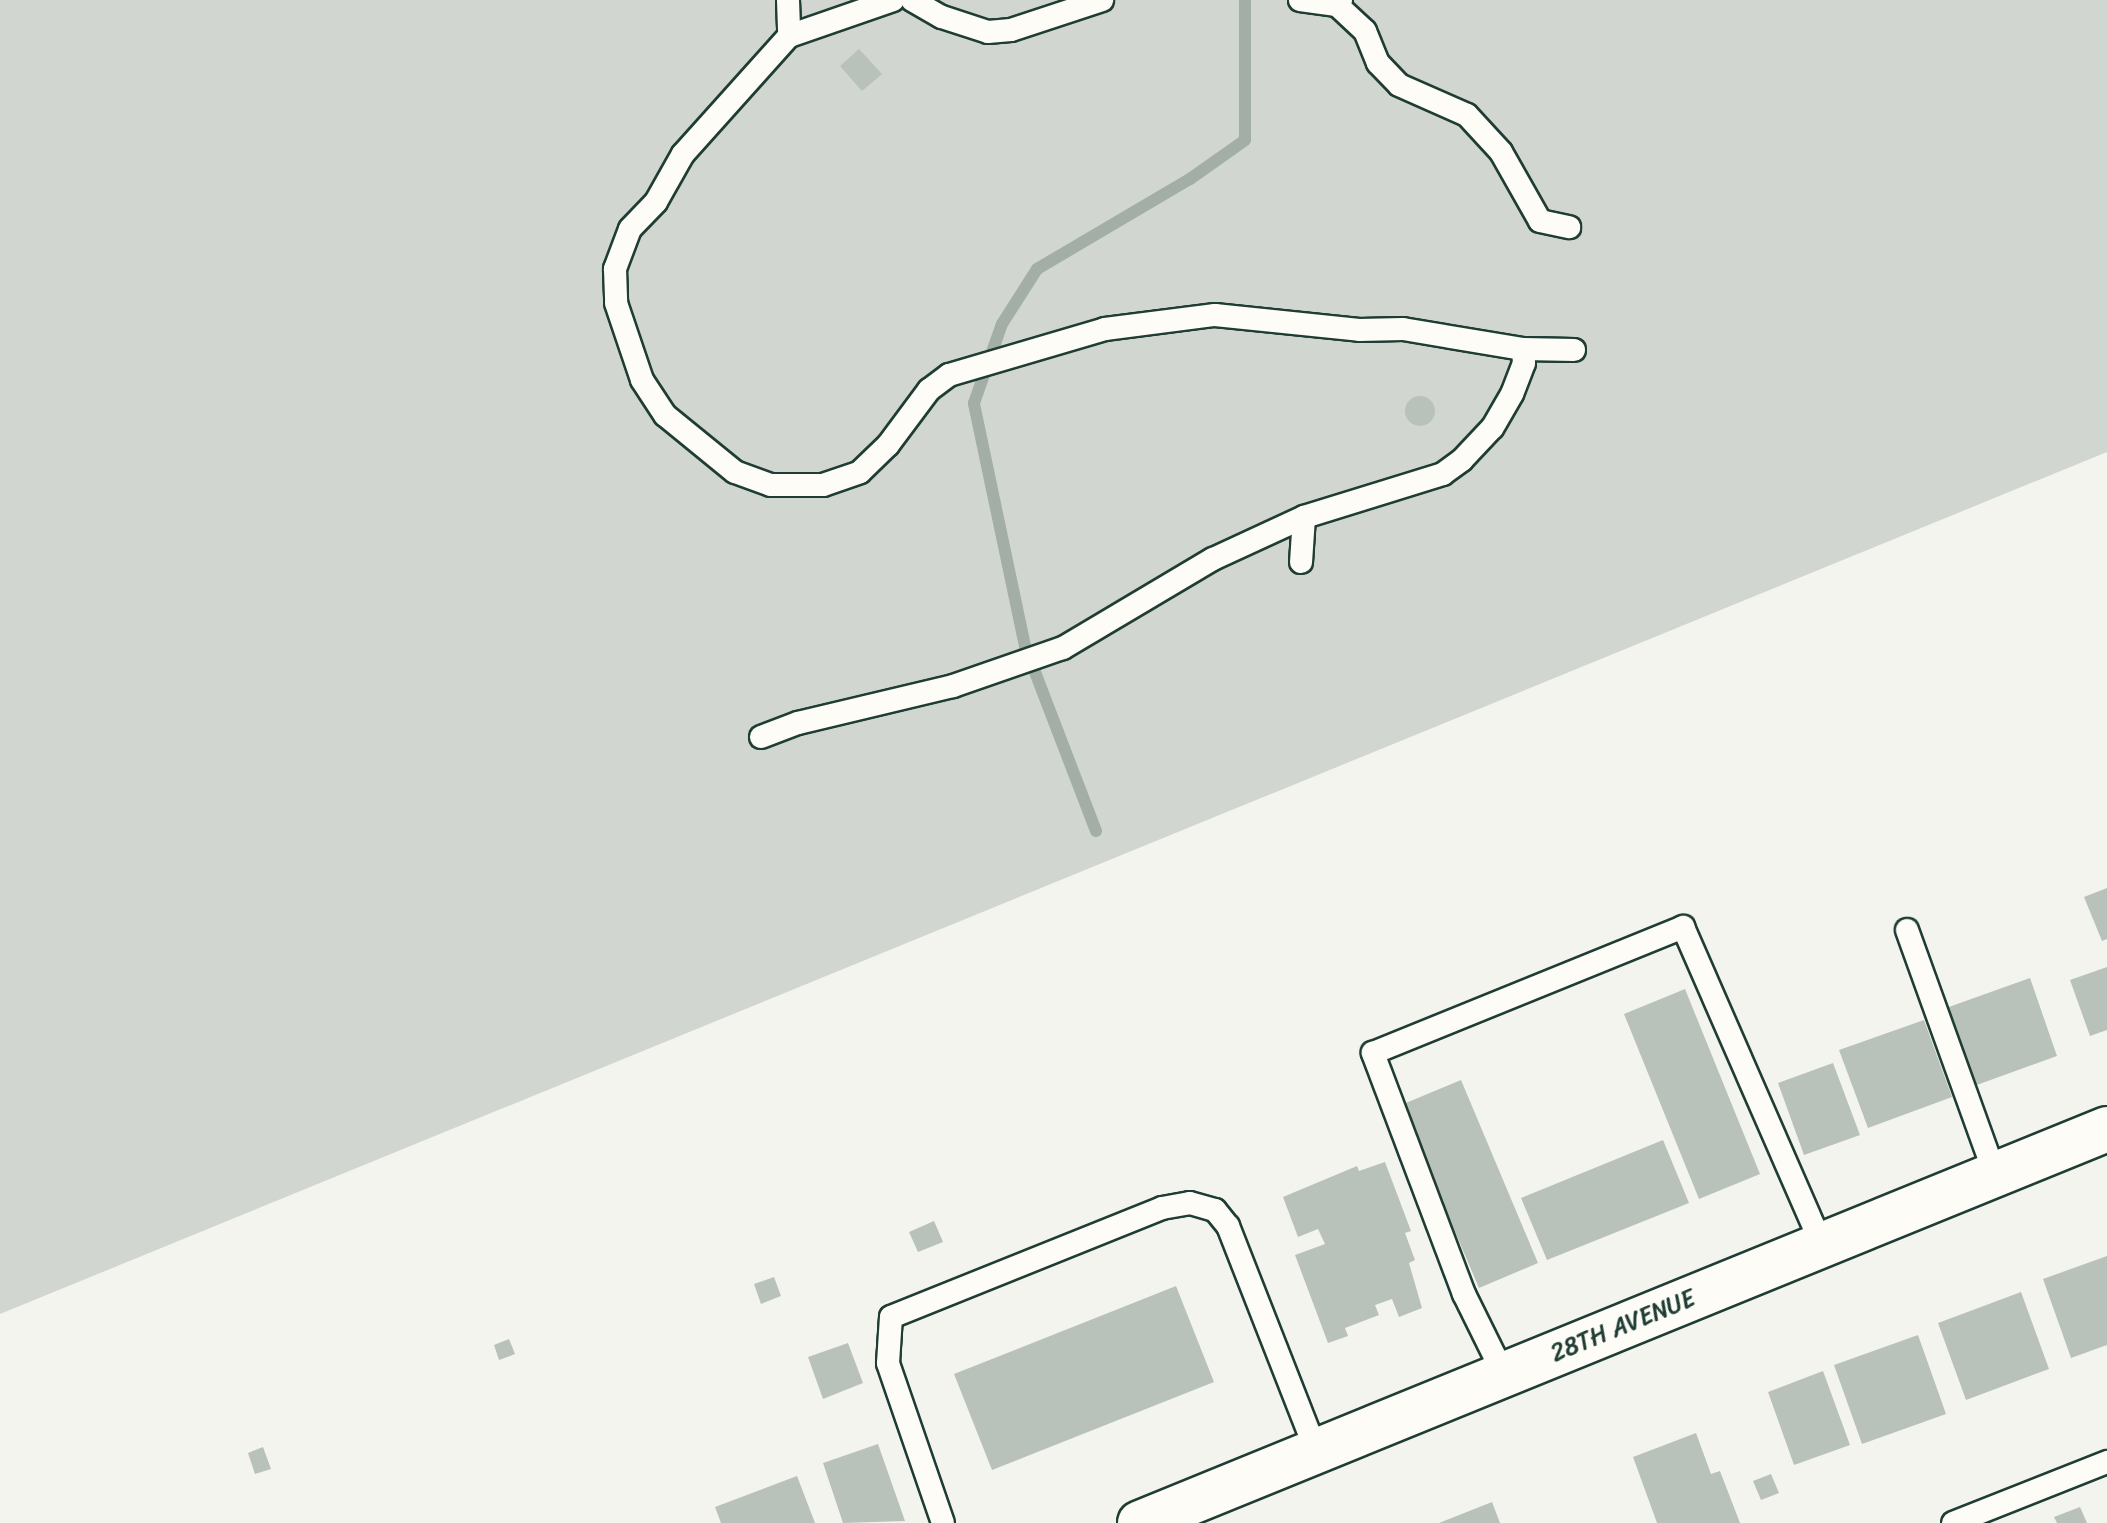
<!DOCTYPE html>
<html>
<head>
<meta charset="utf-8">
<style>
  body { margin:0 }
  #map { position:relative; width:2107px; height:1523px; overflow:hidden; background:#f4f4ef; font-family:Sriracha,sans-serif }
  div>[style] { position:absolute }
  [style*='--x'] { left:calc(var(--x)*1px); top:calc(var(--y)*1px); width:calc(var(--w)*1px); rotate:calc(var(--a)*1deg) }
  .green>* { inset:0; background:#d1d6d1 }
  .stream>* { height:12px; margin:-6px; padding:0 6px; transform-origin:6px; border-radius:6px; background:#a3aea7 }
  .building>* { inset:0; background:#b9c1bb }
  .round { border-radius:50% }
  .roads { filter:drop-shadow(2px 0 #1f3d34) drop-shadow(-2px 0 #1f3d34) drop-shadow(0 2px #1f3d34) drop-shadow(0 -2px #1f3d34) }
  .lane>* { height:22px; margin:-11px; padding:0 11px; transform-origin:11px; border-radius:11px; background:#fdfcf7 }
  .street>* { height:44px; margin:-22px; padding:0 22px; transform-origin:22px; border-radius:22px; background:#fdfcf7 }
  span { translate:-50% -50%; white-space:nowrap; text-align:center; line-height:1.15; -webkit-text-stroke:8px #fdfcf7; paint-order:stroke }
  .street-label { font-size:24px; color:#1f3d34 }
</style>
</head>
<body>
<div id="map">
  <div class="green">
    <i style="clip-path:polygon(0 0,2107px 0,2107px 452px,0 1314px)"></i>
  </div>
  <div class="stream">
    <i style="--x:1096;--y:831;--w:198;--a:-111"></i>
    <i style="--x:1025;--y:646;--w:248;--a:-101.9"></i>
    <i style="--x:974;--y:403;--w:84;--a:-70.5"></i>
    <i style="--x:1002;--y:324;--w:65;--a:-57.5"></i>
    <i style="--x:1037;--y:269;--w:178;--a:-30.5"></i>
    <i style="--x:1190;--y:179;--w:67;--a:-35.3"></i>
    <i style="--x:1245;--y:140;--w:140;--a:-90"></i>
  </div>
  <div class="building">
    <i style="clip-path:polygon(859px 49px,882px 74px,862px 91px,840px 66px)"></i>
    <i class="round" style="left:1405px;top:396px;width:30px;height:30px"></i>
    <i style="clip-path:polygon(2107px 888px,2107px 939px,2102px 941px,2084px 897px)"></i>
    <i style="clip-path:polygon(2107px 967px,2107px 1030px,2090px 1036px,2070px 980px)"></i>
    <i style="clip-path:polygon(2030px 978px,2057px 1056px,1974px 1086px,1946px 1008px)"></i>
    <i style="clip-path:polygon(1685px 989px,1760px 1174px,1699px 1199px,1624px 1014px)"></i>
    <i style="clip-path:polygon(1924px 1020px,1952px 1097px,1868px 1128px,1839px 1050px)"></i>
    <i style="clip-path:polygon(1833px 1063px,1860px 1135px,1804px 1155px,1778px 1083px)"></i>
    <i style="clip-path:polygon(1461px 1080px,1538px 1263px,1479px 1288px,1401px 1105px)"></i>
    <i style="clip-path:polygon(1663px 1140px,1689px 1203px,1547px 1260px,1521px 1198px)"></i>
    <i style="clip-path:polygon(1385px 1162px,1411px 1231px,1405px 1233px,1415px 1260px,1409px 1263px,1422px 1308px,1399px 1317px,1392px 1299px,1375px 1305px,1379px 1315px,1345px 1328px,1348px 1336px,1328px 1343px,1295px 1255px,1325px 1244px,1318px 1229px,1298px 1237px,1283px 1197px,1357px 1166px,1359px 1171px)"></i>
    <i style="clip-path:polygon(934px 1221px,943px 1242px,918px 1252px,909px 1232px)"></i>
    <i style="clip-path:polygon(2107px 1256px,2107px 1345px,2071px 1358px,2043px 1279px)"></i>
    <i style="clip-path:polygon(774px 1277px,781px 1296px,761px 1304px,754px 1284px)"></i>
    <i style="clip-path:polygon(1176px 1286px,1214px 1382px,992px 1470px,954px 1374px)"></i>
    <i style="clip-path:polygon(2021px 1292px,2049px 1369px,1966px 1400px,1938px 1323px)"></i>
    <i style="clip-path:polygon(1918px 1335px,1946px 1414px,1862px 1444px,1834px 1365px)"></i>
    <i style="clip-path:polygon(509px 1339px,515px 1354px,499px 1360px,494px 1345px)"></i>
    <i style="clip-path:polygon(848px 1343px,863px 1383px,823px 1399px,808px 1357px)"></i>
    <i style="clip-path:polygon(1823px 1371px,1850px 1445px,1794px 1465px,1768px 1392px)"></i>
    <i style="clip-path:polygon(1696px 1433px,1711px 1474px,1720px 1471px,1740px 1523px,1657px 1523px,1633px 1457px)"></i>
    <i style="clip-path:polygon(878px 1444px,905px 1521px,843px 1523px,823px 1463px)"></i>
    <i style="clip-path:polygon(263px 1447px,271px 1469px,255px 1474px,248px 1453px)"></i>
    <i style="clip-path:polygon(1771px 1474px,1779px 1493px,1761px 1500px,1753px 1481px)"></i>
    <i style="clip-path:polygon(797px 1476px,815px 1523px,721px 1523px,715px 1507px)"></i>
    <i style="clip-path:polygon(1492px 1502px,1500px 1523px,1439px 1523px)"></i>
    <i style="clip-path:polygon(2080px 1507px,2087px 1523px,2057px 1523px,2054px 1517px)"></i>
  </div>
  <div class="roads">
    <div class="lane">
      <i style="--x:788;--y:0;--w:36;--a:88"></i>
      <i style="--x:893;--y:0;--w:110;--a:160.9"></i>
      <i style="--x:789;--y:36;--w:159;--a:131.9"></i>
      <i style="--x:683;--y:154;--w:55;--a:119.4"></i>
      <i style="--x:656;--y:202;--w:37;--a:134"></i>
      <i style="--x:630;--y:229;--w:43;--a:110.6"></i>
      <i style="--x:615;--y:269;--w:34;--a:88"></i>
      <i style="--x:616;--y:303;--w:81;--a:71.3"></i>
      <i style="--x:642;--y:380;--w:42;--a:56.7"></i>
      <i style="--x:665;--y:415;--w:90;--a:39.2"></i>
      <i style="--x:735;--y:472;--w:38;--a:20"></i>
      <i style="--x:771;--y:485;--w:52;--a:0"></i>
      <i style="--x:823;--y:485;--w:39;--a:-19"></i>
      <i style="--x:860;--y:472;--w:39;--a:-44"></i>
      <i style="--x:888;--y:445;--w:69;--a:-53.3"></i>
      <i style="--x:929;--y:390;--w:25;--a:-37"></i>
      <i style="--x:949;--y:375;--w:163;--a:-16.4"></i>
      <i style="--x:1105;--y:329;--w:111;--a:-7.3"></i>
      <i style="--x:1215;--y:315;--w:145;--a:5.9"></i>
      <i style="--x:1359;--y:330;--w:44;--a:-1.3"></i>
      <i style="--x:1403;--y:329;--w:122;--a:9.5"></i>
      <i style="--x:1523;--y:349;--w:14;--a:86"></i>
      <i style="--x:1524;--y:363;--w:33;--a:111"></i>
      <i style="--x:1512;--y:394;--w:39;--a:120"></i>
      <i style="--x:1492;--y:428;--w:44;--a:133.2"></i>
      <i style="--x:1462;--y:460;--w:24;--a:144"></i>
      <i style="--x:1443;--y:474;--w:145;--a:162.8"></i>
      <i style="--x:1304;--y:517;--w:45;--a:93.8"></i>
      <i style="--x:912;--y:0;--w:34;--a:30"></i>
      <i style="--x:942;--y:17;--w:48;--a:18.1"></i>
      <i style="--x:988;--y:32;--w:23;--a:-5"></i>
      <i style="--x:1011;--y:30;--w:96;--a:-18.2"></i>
      <i style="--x:1300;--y:0;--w:37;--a:8"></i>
      <i style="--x:1341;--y:0;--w:6;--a:129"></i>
      <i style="--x:1337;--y:5;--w:38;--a:43"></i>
      <i style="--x:1365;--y:31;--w:35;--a:68"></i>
      <i style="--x:1378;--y:63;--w:30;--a:46"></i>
      <i style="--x:1399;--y:85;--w:74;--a:23.8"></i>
      <i style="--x:1467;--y:115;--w:50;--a:47.4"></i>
      <i style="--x:1501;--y:152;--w:79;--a:60.5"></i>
      <i style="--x:1540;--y:221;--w:30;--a:12"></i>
      <i style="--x:1523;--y:349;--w:51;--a:1.1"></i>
      <i style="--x:761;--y:737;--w:40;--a:-21"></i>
      <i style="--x:798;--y:723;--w:159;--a:-13.4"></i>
      <i style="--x:953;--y:686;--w:116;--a:-19.1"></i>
      <i style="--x:1063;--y:648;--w:174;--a:-30.7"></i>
      <i style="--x:1213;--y:559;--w:100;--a:-24.8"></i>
      <i style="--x:1907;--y:930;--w:259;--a:70.2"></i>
      <i style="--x:1504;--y:1375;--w:90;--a:-116.3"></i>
      <i style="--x:1464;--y:1294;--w:258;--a:-110.7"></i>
      <i style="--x:1373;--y:1053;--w:335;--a:-22.1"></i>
      <i style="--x:1683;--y:927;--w:347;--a:66.4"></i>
      <i style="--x:943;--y:1523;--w:169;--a:-109"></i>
      <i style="--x:888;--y:1363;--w:46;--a:-86.3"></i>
      <i style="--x:891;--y:1317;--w:292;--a:-21.9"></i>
      <i style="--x:1162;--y:1208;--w:28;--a:-10"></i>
      <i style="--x:1190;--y:1203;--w:26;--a:16"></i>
      <i style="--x:1215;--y:1210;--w:21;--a:51"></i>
      <i style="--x:1228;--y:1226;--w:242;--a:68.6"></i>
      <i style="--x:1953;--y:1523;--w:166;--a:-21.6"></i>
    </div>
    <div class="street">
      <i style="--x:1140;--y:1523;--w:1044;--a:-22.17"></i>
    </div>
  </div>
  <div class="street-label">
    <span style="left:1623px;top:1326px;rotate:-22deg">28TH AVENUE</span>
  </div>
</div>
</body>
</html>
